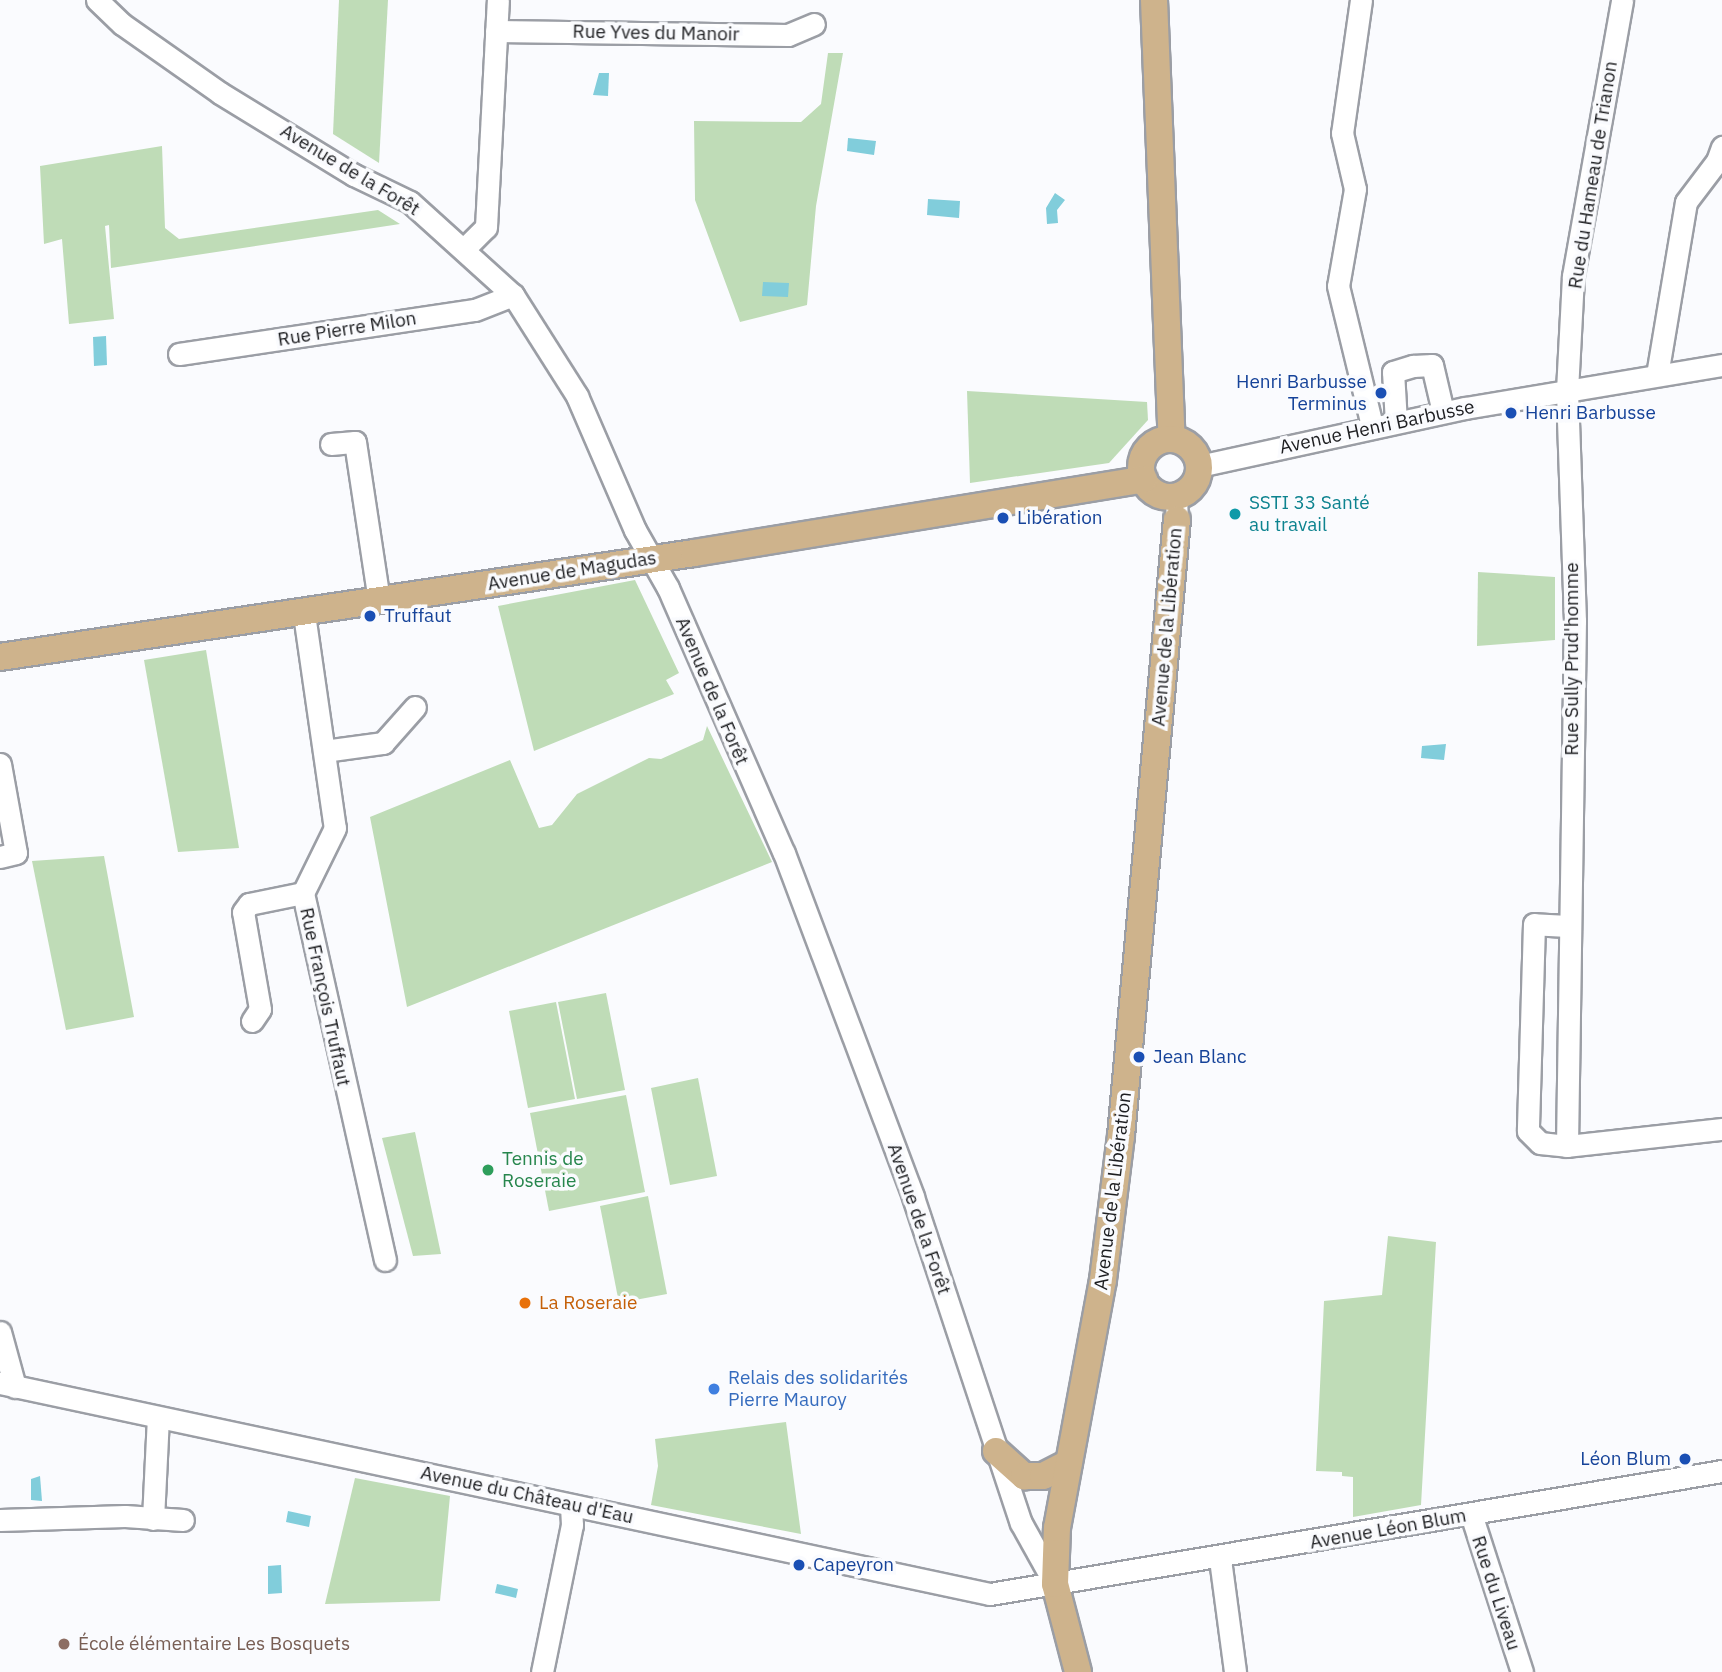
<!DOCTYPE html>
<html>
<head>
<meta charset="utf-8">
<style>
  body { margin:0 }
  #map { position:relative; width:1722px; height:1672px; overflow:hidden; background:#fafbfe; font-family:"IBM Plex Sans",sans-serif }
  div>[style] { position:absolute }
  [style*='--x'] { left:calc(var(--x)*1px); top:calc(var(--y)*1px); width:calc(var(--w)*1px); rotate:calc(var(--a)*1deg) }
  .green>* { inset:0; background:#bfdcb7 }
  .water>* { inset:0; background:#81cddb }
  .roads { filter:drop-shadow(2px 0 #9b9ea5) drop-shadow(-2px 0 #9b9ea5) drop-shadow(0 2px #9b9ea5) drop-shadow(0 -2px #9b9ea5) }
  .minor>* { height:21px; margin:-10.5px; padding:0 10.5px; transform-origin:10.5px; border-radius:10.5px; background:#fff }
  .major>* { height:26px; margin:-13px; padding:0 13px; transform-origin:13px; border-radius:13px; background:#ceb38c }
  .major>.ring { margin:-13px; padding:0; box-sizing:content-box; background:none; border:26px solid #ceb38c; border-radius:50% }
  .dots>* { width:19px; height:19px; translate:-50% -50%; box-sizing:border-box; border:4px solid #fafbfe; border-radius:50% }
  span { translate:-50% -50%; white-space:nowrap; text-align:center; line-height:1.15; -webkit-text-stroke:7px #fafbfe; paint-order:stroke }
  .street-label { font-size:19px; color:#1d1e21 }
  .transit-label { font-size:19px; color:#164399 }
  .right { translate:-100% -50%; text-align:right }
  .left { translate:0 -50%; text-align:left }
  .culture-label { font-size:19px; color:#0d838f }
  .leisure-label { font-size:19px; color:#27864d }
  .food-label { font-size:19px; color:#c56008 }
  .shop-label { font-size:19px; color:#366cbe }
  .education-label { font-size:19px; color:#785e54 }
</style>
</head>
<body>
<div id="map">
  <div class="green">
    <i style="clip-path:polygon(339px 0,388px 0,379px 163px,333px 134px)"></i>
    <i style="clip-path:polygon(828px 53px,843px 53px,816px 206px,807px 305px,740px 322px,695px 200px,694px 121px,801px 122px,821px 104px)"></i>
    <i style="clip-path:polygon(162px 146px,165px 228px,179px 239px,378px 210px,400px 224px,111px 268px,109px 225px,105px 226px,114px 319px,69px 324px,62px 239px,44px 244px,40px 166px)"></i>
    <i style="clip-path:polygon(967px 391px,1147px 402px,1148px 420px,1109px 463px,970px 483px)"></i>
    <i style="clip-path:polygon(1478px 572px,1555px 577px,1555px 640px,1477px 646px)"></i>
    <i style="clip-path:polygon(635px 580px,679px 673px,666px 680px,674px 694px,534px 751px,498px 606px)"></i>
    <i style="clip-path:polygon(206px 650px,239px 848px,178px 852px,144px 660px)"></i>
    <i style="clip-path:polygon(707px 726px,772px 862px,407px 1007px,370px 817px,510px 760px,539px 828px,552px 825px,577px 794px,649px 758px,661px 759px,703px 740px)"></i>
    <i style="clip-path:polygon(104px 856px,134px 1017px,66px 1030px,32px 861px)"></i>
    <i style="clip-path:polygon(606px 993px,625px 1090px,577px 1099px,558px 1002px)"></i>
    <i style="clip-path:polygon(556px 1002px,575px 1099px,528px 1108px,509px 1011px)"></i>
    <i style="clip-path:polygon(698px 1078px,717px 1176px,670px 1185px,651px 1088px)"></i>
    <i style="clip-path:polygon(626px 1095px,645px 1192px,549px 1211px,530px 1113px)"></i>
    <i style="clip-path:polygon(415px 1132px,441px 1254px,413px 1256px,382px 1138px)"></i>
    <i style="clip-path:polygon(648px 1196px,667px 1294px,619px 1303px,600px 1206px)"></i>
    <i style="clip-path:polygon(1388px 1236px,1436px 1242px,1421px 1505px,1353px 1517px,1353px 1477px,1342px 1476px,1342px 1472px,1316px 1471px,1324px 1301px,1382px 1295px)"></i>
    <i style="clip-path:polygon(786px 1422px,801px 1534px,651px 1505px,658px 1466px,655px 1439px)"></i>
    <i style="clip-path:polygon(355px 1478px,450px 1496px,440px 1601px,325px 1604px)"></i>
  </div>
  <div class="water">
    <i style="clip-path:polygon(599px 73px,609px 73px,608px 96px,593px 95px)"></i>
    <i style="clip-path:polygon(848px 138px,876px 141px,874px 155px,847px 151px)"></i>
    <i style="clip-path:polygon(1055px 193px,1065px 200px,1057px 210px,1058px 223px,1047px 224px,1046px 208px)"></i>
    <i style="clip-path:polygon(928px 199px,960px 201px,959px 218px,927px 215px)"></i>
    <i style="clip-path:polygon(763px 282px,789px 283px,788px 297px,762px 296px)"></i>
    <i style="clip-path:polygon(106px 336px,107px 365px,94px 366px,93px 337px)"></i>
    <i style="clip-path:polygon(1446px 744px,1444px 760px,1421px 758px,1422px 746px)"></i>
    <i style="clip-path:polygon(40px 1476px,42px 1501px,31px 1500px,31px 1479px)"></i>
    <i style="clip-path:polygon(288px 1511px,311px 1516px,309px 1527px,286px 1522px)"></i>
    <i style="clip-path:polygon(281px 1565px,282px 1593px,268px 1594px,268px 1566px)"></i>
    <i style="clip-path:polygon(497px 1584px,518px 1589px,516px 1598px,495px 1593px)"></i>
  </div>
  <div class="roads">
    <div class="minor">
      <i style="--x:97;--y:0;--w:35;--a:44"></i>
      <i style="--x:122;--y:24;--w:120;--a:35.1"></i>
      <i style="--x:220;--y:93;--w:157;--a:31.5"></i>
      <i style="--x:354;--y:175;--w:62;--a:25.7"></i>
      <i style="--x:410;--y:202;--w:139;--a:42.1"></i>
      <i style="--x:513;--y:295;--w:120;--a:57.6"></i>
      <i style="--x:577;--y:396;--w:146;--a:66.6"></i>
      <i style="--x:635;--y:530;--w:67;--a:60.4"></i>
      <i style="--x:668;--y:588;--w:289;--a:66.4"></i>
      <i style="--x:784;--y:853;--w:367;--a:69.4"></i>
      <i style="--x:913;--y:1197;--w:343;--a:71.7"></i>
      <i style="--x:1021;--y:1523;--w:70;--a:60.9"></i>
      <i style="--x:1361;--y:0;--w:134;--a:98.1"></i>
      <i style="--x:1342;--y:133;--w:57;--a:76.9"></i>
      <i style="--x:1355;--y:189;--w:98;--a:99.9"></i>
      <i style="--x:1338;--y:286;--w:144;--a:76.3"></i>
      <i style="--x:496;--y:31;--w:292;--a:0.8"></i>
      <i style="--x:788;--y:35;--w:28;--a:-23"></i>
      <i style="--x:464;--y:249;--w:31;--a:-45"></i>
      <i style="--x:486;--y:227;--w:227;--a:-87"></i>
      <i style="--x:179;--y:354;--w:299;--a:-8.5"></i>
      <i style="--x:475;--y:310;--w:41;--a:-21.5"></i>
      <i style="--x:1657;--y:375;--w:175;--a:-80.5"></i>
      <i style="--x:1686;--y:202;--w:51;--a:-52.9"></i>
      <i style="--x:1717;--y:161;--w:15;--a:-70"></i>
      <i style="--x:1396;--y:422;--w:50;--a:-93.4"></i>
      <i style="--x:1393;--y:372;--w:21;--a:-17"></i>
      <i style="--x:1413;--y:366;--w:19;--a:-3"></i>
      <i style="--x:1432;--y:365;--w:48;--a:76.8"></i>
      <i style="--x:331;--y:444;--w:24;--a:-5"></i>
      <i style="--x:355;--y:442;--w:161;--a:81.4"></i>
      <i style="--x:1199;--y:466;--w:272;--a:-12.3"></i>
      <i style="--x:1465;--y:408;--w:261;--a:-9.5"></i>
      <i style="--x:1176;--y:496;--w:24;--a:88"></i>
      <i style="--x:304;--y:614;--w:216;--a:81.8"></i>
      <i style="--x:335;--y:828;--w:72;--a:116.2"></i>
      <i style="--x:303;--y:893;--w:376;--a:77.4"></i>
      <i style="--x:324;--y:751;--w:60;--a:-7.7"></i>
      <i style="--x:383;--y:743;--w:48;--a:-48.4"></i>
      <i style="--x:0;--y:764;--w:90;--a:79.8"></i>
      <i style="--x:16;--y:853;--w:16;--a:166"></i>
      <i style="--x:1568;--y:926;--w:34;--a:-177"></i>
      <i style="--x:1534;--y:924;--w:207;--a:91.7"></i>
      <i style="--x:1528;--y:1131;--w:17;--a:45"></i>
      <i style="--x:1540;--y:1143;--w:27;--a:6"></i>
      <i style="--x:1567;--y:1146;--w:525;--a:-89.13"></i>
      <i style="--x:1575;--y:621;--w:230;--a:-92"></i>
      <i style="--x:1567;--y:391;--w:115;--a:-87"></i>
      <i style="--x:1573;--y:276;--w:280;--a:-79.9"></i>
      <i style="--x:252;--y:1021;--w:14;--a:-56"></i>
      <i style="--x:260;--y:1009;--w:98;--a:-99.9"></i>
      <i style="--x:243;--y:912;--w:10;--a:-53"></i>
      <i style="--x:249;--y:904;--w:55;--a:-11.5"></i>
      <i style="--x:1567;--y:1146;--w:156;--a:-6.3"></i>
      <i style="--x:0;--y:1332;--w:57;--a:74.7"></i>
      <i style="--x:0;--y:1383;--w:1012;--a:12.03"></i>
      <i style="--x:990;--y:1594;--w:742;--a:-9.54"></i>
      <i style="--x:1471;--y:1514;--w:166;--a:72.1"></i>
      <i style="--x:153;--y:1519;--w:101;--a:-87.2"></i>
      <i style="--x:0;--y:1520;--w:125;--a:-1.8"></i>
      <i style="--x:125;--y:1516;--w:58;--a:3.9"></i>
      <i style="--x:1220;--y:1559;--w:114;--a:82.4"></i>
      <i style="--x:542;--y:1672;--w:150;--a:-78.5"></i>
      <i style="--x:572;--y:1525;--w:20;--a:-93"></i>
    </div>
    <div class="major">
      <i style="--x:1154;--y:0;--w:439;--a:87.7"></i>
      <i class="ring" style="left:1141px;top:439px;width:32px;height:32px"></i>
      <i style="--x:0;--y:657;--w:702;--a:-8.52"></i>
      <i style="--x:694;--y:553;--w:456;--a:-9.3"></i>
      <i style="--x:996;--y:1451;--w:38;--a:42"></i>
      <i style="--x:1024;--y:1476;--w:19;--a:0"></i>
      <i style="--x:1043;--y:1476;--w:29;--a:-27"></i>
      <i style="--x:1078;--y:1672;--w:91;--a:-104.6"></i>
      <i style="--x:1055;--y:1584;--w:56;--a:-88"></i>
      <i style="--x:1057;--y:1528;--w:252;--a:-79.5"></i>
      <i style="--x:1103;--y:1280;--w:145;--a:-82.9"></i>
      <i style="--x:1121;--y:1136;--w:619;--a:-84.81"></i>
    </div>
  </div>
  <div class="dots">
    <i style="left:1381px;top:393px;background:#1a4fb4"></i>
    <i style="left:1511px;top:413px;background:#1a4fb4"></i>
    <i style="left:1235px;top:514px;background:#0f9aa8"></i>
    <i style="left:1003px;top:518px;background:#1a4fb4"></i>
    <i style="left:370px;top:616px;background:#1a4fb4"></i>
    <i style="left:1139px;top:1057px;background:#1a4fb4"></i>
    <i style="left:488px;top:1170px;background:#2e9e5b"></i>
    <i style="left:525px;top:1303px;background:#e8710a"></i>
    <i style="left:714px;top:1389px;background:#3f7fe0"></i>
    <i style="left:1685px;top:1459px;background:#1a4fb4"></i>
    <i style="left:799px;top:1565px;background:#1a4fb4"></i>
    <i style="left:64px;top:1644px;background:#8d6e63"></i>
  </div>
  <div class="street-label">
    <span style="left:656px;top:33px;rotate:1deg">Rue Yves du Manoir</span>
    <span style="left:350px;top:170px;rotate:31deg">Avenue de la Forêt</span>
    <span style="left:1593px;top:175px;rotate:-81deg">Rue du Hameau de Trianon</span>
    <span style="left:347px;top:329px;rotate:-9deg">Rue Pierre Milon</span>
    <span style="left:1377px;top:427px;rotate:-12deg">Avenue Henri Barbusse</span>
    <span style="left:572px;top:571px;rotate:-9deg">Avenue de Magudas</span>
    <span style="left:1167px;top:627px;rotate:-85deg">Avenue de la Libération</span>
    <span style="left:1572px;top:659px;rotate:-90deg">Rue Sully Prud'homme</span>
    <span style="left:712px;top:691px;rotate:67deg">Avenue de la Forêt</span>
    <span style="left:325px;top:997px;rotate:78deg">Rue François Truffaut</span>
    <span style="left:1113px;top:1191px;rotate:-83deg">Avenue de la Libération</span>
    <span style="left:919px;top:1219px;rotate:71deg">Avenue de la Forêt</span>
    <span style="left:527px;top:1495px;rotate:12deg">Avenue du Château d'Eau</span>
    <span style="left:1388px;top:1529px;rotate:-10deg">Avenue Léon Blum</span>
    <span style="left:1496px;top:1593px;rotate:72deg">Rue du Liveau</span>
  </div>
  <div class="transit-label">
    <span class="right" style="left:1367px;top:393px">Henri Barbusse<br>Terminus</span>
    <span class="left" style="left:1525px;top:413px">Henri Barbusse</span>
    <span class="left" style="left:1017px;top:518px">Libération</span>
    <span class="left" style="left:384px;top:616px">Truffaut</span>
    <span class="left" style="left:1153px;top:1057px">Jean Blanc</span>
    <span class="right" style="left:1671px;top:1459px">Léon Blum</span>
    <span class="left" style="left:813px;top:1565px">Capeyron</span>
  </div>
  <div class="culture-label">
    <span class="left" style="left:1249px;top:514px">SSTI 33 Santé<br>au travail</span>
  </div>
  <div class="leisure-label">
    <span class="left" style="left:502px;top:1170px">Tennis de<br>Roseraie</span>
  </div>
  <div class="food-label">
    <span class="left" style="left:539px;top:1303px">La Roseraie</span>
  </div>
  <div class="shop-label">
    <span class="left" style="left:728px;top:1389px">Relais des solidarités<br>Pierre Mauroy</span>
  </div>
  <div class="education-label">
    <span class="left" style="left:78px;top:1644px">École élémentaire Les Bosquets</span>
  </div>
</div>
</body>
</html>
